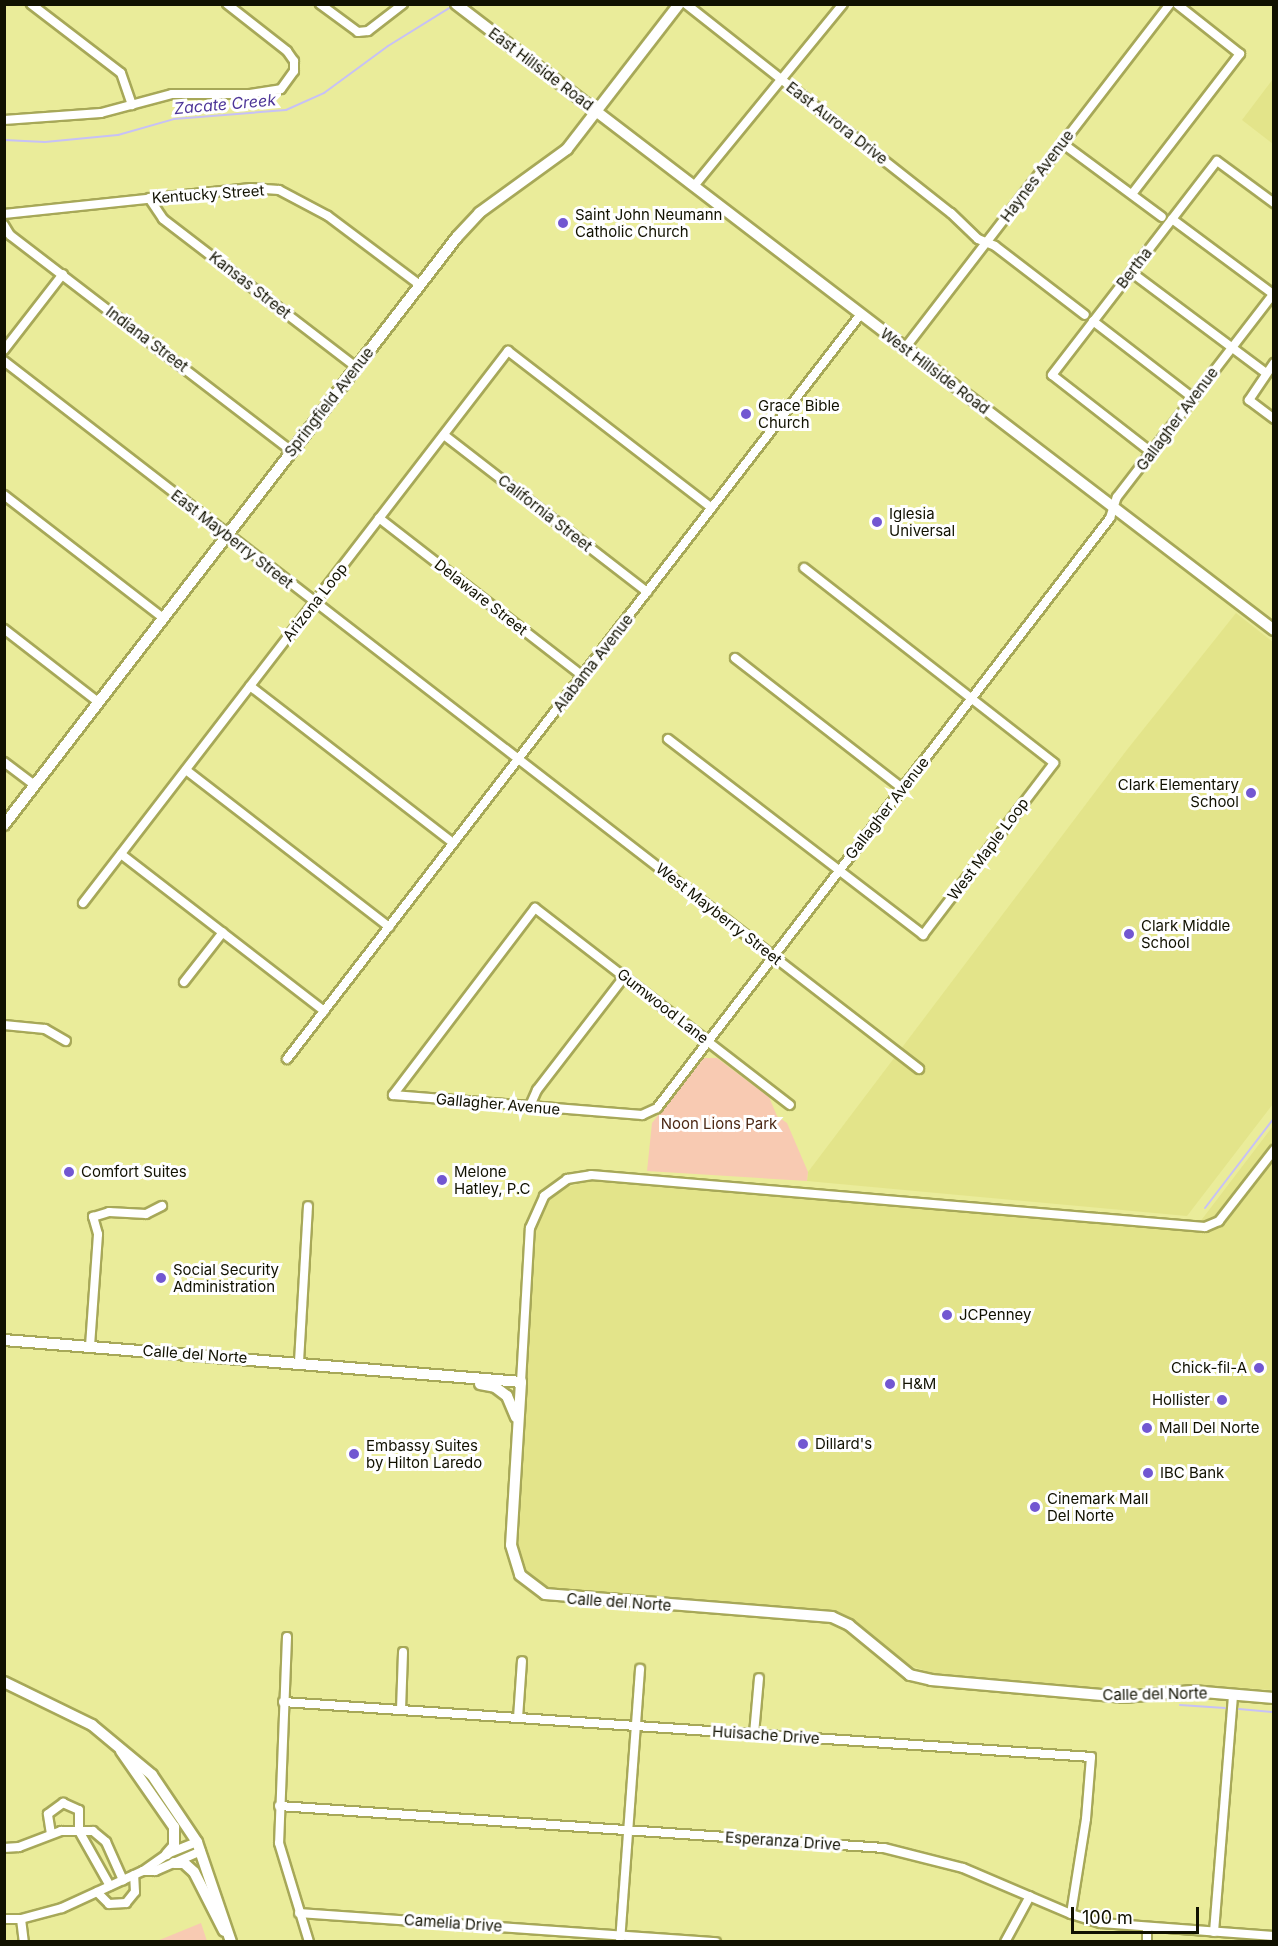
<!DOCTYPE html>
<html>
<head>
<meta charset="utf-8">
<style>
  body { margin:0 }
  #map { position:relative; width:1278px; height:1946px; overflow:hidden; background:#eaec9a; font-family:Inter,sans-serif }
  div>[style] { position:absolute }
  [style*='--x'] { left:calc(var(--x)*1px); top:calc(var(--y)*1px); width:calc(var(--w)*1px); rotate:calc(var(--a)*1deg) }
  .built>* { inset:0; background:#e3e48a }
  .green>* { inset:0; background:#f8cab2 }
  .stream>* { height:2px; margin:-1px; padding:0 1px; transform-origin:1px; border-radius:1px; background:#c7c1f6 }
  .roads { filter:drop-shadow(2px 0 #a7a858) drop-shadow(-2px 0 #a7a858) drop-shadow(0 2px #a7a858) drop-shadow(0 -2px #a7a858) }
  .street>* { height:8px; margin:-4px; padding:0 4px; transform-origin:4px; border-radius:4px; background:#fff }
  .secondary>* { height:10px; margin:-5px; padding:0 5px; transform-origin:5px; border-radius:5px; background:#fff }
  .dots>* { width:16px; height:16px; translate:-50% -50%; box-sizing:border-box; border:3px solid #fff; border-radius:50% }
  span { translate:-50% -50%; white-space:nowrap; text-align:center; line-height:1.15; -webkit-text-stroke:6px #fff; paint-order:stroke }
  .street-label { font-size:15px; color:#110 }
  .poi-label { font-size:15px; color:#110 }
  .left { translate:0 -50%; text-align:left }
  .right { translate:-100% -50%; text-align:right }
  .park-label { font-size:15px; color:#4b2814 }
  .water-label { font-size:16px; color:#4d3597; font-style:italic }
  .frame { position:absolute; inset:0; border:6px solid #110; pointer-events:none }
  .scale { position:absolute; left:1071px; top:1907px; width:128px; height:27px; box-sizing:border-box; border:3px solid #110; border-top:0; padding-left:8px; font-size:18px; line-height:21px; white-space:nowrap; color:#110; -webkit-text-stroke:4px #fff; paint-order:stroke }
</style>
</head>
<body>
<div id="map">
  <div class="built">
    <i style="clip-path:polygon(1273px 79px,1273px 144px,1242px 120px)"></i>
    <i style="clip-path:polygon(1236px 613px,1273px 642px,1273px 1104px,1187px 1216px,807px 1181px,808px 1172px,1126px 751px)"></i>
    <i style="clip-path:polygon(1273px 1126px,1273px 1690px,1171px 1683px,1128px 1690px,932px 1673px,908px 1665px,859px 1624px,833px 1610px,563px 1592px,542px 1586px,528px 1576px,518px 1556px,535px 1226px,545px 1205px,562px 1189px,587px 1181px,1193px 1231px)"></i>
  </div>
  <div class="green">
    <i style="clip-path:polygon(704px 1058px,717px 1058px,769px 1097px,777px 1116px,787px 1123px,808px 1172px,807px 1181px,647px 1171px,652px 1123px)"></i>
    <i style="clip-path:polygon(201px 1923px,207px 1941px,157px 1941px)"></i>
  </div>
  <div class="stream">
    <i style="--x:4;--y:140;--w:41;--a:2.8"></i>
    <i style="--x:45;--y:142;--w:73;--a:-5.5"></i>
    <i style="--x:118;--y:135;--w:58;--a:-15.9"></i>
    <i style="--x:174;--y:119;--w:112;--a:-4.6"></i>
    <i style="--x:286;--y:110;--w:42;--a:-24.1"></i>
    <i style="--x:324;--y:93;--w:79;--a:-36.3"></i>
    <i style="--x:388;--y:46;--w:78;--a:-31.8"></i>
    <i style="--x:1205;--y:1208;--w:113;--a:-52.5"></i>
    <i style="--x:1180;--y:1705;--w:45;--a:3.8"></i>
    <i style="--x:1239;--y:1709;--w:35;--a:5"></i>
  </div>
  <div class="roads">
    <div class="street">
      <i style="--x:31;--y:4;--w:113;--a:37.5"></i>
      <i style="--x:121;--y:73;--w:34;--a:71"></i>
      <i style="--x:320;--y:4;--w:47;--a:36.4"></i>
      <i style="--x:358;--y:32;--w:10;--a:-6"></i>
      <i style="--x:368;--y:31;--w:44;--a:-37.6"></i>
      <i style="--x:686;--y:4;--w:337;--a:38.3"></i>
      <i style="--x:951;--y:213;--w:37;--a:44"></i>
      <i style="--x:978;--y:239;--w:18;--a:22"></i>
      <i style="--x:995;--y:246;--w:113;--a:37.5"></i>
      <i style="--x:4;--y:120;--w:97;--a:-4.1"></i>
      <i style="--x:101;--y:113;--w:73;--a:-15"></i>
      <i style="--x:172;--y:94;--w:78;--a:0"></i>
      <i style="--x:250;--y:94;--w:31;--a:-9"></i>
      <i style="--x:281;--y:89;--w:22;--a:-54"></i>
      <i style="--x:294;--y:71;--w:10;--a:-90"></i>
      <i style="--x:294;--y:61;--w:12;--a:-125"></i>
      <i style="--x:287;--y:51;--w:76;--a:-141.9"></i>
      <i style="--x:1062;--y:143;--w:124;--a:36.5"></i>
      <i style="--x:694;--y:186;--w:235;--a:-50.7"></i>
      <i style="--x:1132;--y:194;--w:177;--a:-52.4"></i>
      <i style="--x:1240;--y:54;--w:80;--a:-141.6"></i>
      <i style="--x:149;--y:198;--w:25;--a:56"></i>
      <i style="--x:163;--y:219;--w:243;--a:37.5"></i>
      <i style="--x:4;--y:214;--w:248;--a:-6"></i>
      <i style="--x:251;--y:188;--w:28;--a:4"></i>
      <i style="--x:279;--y:190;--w:55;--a:28"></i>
      <i style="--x:328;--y:216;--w:115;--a:36.9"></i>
      <i style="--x:1172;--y:219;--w:126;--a:36.6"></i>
      <i style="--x:4;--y:225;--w:12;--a:59"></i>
      <i style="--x:10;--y:235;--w:355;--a:37.5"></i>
      <i style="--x:1131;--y:272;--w:169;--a:36.8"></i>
      <i style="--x:1093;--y:321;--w:126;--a:37.6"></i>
      <i style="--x:905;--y:348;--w:434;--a:-52.4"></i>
      <i style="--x:4;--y:350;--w:96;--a:-52.2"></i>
      <i style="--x:4;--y:361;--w:1157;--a:37.73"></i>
      <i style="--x:1274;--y:363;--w:45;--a:124"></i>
      <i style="--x:1249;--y:400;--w:31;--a:37"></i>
      <i style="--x:444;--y:435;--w:257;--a:37.7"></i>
      <i style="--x:1151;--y:452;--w:125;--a:-142.1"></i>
      <i style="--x:1052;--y:375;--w:270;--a:-52.4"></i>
      <i style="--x:1217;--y:161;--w:71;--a:36.4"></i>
      <i style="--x:4;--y:495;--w:201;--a:37.7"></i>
      <i style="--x:379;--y:518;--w:258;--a:37.8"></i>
      <i style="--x:4;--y:629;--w:119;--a:37.8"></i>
      <i style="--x:735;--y:658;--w:212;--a:37.9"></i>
      <i style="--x:250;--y:686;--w:257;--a:37.7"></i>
      <i style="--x:668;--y:739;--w:322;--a:37.5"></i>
      <i style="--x:923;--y:935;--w:216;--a:-52.7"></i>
      <i style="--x:1054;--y:763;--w:317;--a:-142"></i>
      <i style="--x:4;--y:762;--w:39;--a:37"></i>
      <i style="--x:186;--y:770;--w:257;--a:37.7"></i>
      <i style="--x:121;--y:854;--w:257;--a:37.7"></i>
      <i style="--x:83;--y:903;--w:697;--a:-52.41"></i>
      <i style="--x:508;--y:351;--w:257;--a:37.6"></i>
      <i style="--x:184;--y:982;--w:63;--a:-52"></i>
      <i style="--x:4;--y:1025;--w:41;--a:5.6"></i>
      <i style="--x:45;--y:1029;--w:24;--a:30"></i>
      <i style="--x:287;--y:1059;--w:940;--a:-52.39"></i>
      <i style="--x:393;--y:1095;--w:250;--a:4.6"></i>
      <i style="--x:642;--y:1115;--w:17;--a:-25"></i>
      <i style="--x:657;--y:1108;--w:744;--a:-52.48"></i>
      <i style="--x:1110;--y:518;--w:22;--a:-72"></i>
      <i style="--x:1117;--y:497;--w:257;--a:-52.4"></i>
      <i style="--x:393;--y:1095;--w:235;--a:-52.8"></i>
      <i style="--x:535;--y:908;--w:322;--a:37.7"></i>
      <i style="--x:529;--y:1108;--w:20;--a:-66"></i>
      <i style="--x:537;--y:1090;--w:143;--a:-52.4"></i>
      <i style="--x:90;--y:1346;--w:112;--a:-85.9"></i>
      <i style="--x:98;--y:1234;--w:18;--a:-106"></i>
      <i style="--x:93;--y:1217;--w:17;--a:-17"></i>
      <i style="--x:109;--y:1212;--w:37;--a:3"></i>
      <i style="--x:146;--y:1214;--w:18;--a:-27"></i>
      <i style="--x:299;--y:1362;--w:156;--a:-86.7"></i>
      <i style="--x:521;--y:1382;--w:154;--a:-86.7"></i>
      <i style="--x:530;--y:1228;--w:35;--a:-66"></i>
      <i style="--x:544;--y:1196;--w:29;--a:-36"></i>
      <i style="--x:567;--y:1179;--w:24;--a:-9"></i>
      <i style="--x:591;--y:1175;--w:616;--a:4.84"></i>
      <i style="--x:1205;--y:1227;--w:15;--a:-23"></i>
      <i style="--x:1219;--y:1221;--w:90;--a:-52.2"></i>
      <i style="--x:287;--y:1637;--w:206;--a:92.2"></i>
      <i style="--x:279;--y:1843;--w:103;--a:73.1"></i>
      <i style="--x:283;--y:1702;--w:810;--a:3.89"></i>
      <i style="--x:1091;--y:1757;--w:62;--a:94.6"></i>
      <i style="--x:1086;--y:1819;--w:96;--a:99"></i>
      <i style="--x:401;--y:1710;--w:58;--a:-88"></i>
      <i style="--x:518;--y:1718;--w:57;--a:-86"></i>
      <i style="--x:754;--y:1734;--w:56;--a:-84.9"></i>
      <i style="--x:279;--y:1806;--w:606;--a:3.97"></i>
      <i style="--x:884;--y:1848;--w:81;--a:14.2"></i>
      <i style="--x:963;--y:1868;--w:117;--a:23.1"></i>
      <i style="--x:1071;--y:1914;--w:31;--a:17"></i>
      <i style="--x:1101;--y:1923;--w:173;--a:4.3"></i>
      <i style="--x:79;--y:1831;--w:63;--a:60.6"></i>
      <i style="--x:51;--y:1834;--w:20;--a:-99"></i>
      <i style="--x:48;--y:1814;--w:19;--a:-36"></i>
      <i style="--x:63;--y:1803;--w:17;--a:24"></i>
      <i style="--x:79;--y:1810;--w:21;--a:90"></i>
      <i style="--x:4;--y:1848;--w:15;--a:-4"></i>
      <i style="--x:19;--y:1847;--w:45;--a:-20.9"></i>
      <i style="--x:61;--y:1831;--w:32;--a:0"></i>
      <i style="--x:93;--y:1831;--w:17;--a:40"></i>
      <i style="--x:106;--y:1842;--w:42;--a:65.9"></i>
      <i style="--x:143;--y:1871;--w:29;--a:-35"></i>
      <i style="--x:167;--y:1854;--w:32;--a:-22"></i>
      <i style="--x:97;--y:1892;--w:17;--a:45"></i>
      <i style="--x:109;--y:1904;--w:17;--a:-3"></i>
      <i style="--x:126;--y:1903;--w:14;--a:-51"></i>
      <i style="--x:135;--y:1892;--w:17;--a:-93"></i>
      <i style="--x:299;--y:1913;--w:418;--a:4"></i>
      <i style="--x:4;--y:1919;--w:17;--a:0"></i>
      <i style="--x:21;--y:1919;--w:42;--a:-15"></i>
      <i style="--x:62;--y:1908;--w:89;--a:-24.6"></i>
      <i style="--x:143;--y:1871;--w:12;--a:0"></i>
      <i style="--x:155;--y:1871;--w:50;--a:-23.5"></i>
      <i style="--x:21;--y:1919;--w:23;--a:83"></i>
      <i style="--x:1214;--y:1932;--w:238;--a:-85.4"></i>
      <i style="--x:620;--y:1942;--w:274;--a:-85.8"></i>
      <i style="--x:1005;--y:1942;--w:52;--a:-61.5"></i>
      <i style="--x:1147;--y:1942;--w:15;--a:-90"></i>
    </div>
    <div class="secondary">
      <i style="--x:456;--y:4;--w:1030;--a:37.43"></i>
      <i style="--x:4;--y:825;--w:742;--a:-52.39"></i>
      <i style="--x:457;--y:237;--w:33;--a:-47"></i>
      <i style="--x:479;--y:213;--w:109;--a:-36"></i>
      <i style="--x:567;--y:149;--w:183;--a:-52.3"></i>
      <i style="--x:4;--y:1340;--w:519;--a:4.64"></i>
      <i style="--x:521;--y:1382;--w:163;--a:93.5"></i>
      <i style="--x:511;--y:1545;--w:31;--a:73"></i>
      <i style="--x:520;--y:1575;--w:31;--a:37"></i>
      <i style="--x:545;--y:1594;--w:288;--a:4.6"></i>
      <i style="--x:832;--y:1617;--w:19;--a:25"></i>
      <i style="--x:849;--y:1625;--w:79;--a:39.3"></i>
      <i style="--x:910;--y:1675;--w:22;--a:13"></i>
      <i style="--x:931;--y:1680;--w:194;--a:5"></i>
      <i style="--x:1124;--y:1697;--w:68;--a:-5"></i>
      <i style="--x:1192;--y:1691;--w:82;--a:4.9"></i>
      <i style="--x:480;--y:1384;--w:15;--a:11"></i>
      <i style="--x:495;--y:1387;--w:15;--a:37"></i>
      <i style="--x:507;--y:1396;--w:23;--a:67"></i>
      <i style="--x:4;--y:1682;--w:98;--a:26"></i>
      <i style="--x:92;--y:1725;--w:78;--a:39.8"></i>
      <i style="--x:152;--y:1775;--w:81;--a:56.1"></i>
      <i style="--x:197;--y:1842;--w:106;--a:71.2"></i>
      <i style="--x:121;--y:1751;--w:93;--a:55.1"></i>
      <i style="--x:174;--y:1827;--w:19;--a:90"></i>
      <i style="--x:174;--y:1846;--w:11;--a:131"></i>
      <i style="--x:174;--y:1863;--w:10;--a:0"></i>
      <i style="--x:184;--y:1863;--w:13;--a:42"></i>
      <i style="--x:194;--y:1872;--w:66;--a:63"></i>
    </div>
  </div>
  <div class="dots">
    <i style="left:563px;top:223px;background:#7257d1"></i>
    <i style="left:746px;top:414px;background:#7257d1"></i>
    <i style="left:877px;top:522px;background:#7257d1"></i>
    <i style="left:1251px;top:793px;background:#7257d1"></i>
    <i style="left:1129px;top:934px;background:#7257d1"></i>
    <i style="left:69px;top:1172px;background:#7257d1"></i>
    <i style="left:442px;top:1180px;background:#7257d1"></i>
    <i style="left:161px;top:1278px;background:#7257d1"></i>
    <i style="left:947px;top:1315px;background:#7257d1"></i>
    <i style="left:1259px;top:1368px;background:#7257d1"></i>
    <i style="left:890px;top:1384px;background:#7257d1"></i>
    <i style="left:1222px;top:1400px;background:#7257d1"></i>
    <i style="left:1147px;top:1428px;background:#7257d1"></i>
    <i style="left:803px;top:1444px;background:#7257d1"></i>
    <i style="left:354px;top:1454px;background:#7257d1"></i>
    <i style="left:1148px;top:1473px;background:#7257d1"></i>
    <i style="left:1035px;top:1507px;background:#7257d1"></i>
  </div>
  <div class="street-label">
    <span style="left:541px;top:69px;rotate:37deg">East Hillside Road</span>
    <span style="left:837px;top:123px;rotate:38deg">East Aurora Drive</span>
    <span style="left:1037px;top:176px;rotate:-53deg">Haynes Avenue</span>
    <span style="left:208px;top:194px;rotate:-4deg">Kentucky Street</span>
    <span style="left:1134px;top:268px;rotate:-52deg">Bertha</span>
    <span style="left:250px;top:285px;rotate:38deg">Kansas Street</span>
    <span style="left:147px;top:339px;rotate:37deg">Indiana Street</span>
    <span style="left:935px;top:371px;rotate:37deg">West Hillside Road</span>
    <span style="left:329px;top:402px;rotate:-52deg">Springfield Avenue</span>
    <span style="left:1177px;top:419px;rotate:-53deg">Gallagher Avenue</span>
    <span style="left:545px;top:513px;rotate:38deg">California Street</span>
    <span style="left:232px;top:539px;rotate:38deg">East Mayberry Street</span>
    <span style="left:481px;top:597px;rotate:38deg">Delaware Street</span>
    <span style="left:315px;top:602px;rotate:-52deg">Arizona Loop</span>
    <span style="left:593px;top:663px;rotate:-52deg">Alabama Avenue</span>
    <span style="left:887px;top:808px;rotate:-52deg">Gallagher Avenue</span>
    <span style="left:988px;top:849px;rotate:-53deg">West Maple Loop</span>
    <span style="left:719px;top:914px;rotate:38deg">West Mayberry Street</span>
    <span style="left:663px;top:1006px;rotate:38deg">Gumwood Lane</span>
    <span style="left:498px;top:1104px;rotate:5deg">Gallagher Avenue</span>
    <span style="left:195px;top:1354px;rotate:4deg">Calle del Norte</span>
    <span style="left:619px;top:1602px;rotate:4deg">Calle del Norte</span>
    <span style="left:1155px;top:1694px;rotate:-1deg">Calle del Norte</span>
    <span style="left:766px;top:1735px;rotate:4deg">Huisache Drive</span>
    <span style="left:783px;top:1841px;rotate:4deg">Esperanza Drive</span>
    <span style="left:453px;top:1923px;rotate:4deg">Camelia Drive</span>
  </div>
  <div class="poi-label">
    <span class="left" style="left:575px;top:223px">Saint John Neumann<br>Catholic Church</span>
    <span class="left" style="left:758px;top:414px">Grace Bible<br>Church</span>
    <span class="left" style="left:889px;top:522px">Iglesia<br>Universal</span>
    <span class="right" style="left:1239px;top:793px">Clark Elementary<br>School</span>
    <span class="left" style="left:1141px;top:934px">Clark Middle<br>School</span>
    <span class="left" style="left:454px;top:1180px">Melone<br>Hatley, P.C</span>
    <span class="left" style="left:81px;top:1172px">Comfort Suites</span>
    <span class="left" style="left:173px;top:1278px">Social Security<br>Administration</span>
    <span class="left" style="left:959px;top:1315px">JCPenney</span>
    <span class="right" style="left:1247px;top:1368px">Chick-fil-A</span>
    <span class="left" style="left:902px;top:1384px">H&amp;M</span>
    <span class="right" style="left:1210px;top:1400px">Hollister</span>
    <span class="left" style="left:1159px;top:1428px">Mall Del Norte</span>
    <span class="left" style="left:815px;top:1444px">Dillard's</span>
    <span class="left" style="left:366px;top:1454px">Embassy Suites<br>by Hilton Laredo</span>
    <span class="left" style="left:1160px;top:1473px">IBC Bank</span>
    <span class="left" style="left:1047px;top:1507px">Cinemark Mall<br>Del Norte</span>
  </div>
  <div class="park-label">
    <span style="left:719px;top:1124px">Noon Lions Park</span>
  </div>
  <div class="water-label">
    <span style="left:225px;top:104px;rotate:-5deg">Zacate Creek</span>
  </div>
  <div class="frame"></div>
  <div class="scale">100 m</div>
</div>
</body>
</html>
